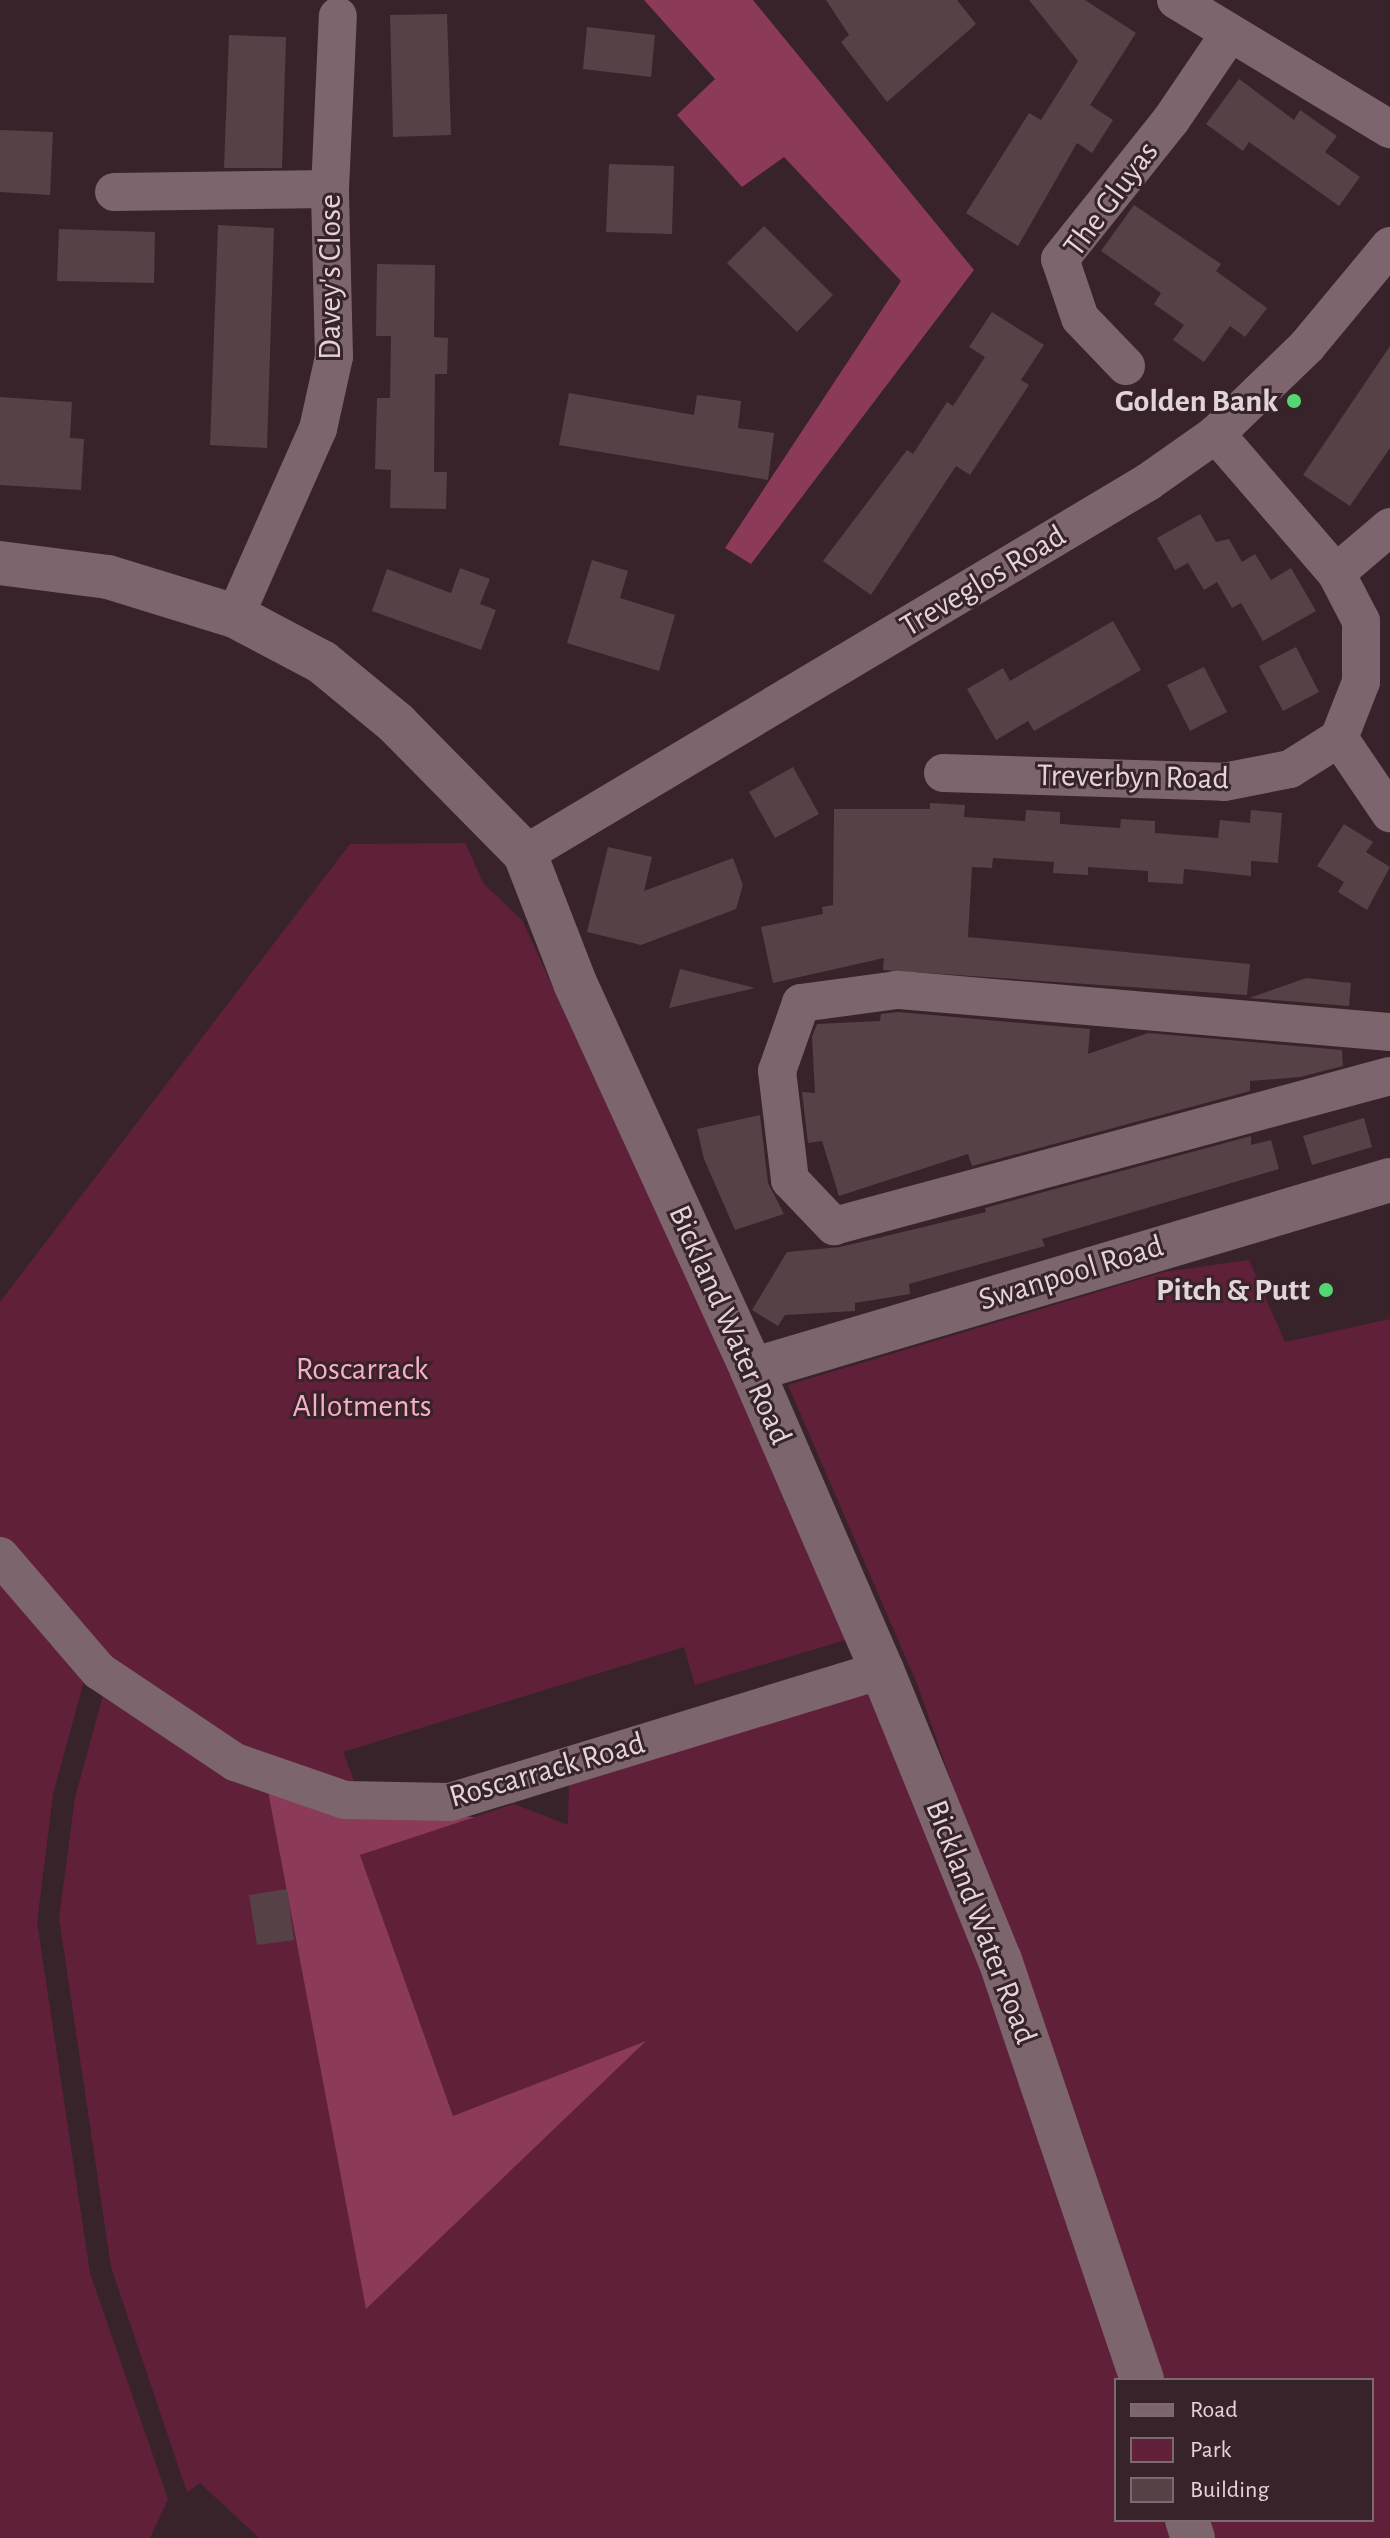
<!DOCTYPE html>
<html>
<head>
<meta charset="utf-8">
<style>
  body { margin:0 }
  #map { position:relative; width:1390px; height:2538px; overflow:hidden; background:#372329; font-family:"Alegreya Sans",sans-serif }
  div>[style] { position:absolute }
  [style*='--x'] { left:calc(var(--x)*1px); top:calc(var(--y)*1px); width:calc(var(--w)*1px); rotate:calc(var(--a)*1deg) }
  .green>* { inset:0; background:#61203a }
  .forest>* { inset:0; background:#8b3a5a }
  .building>* { inset:0; background:#564147 }
  .minor>* { height:38px; margin:-19px; padding:0 19px; transform-origin:19px; border-radius:19px; background:#7c656c }
  .tertiary>* { height:44px; margin:-22px; padding:0 22px; transform-origin:22px; border-radius:22px; background:#7c656c }
  .dots>* { width:22px; height:22px; translate:-50% -50%; box-sizing:border-box; border:4px solid #372329; border-radius:50% }
  span { translate:-50% -50%; white-space:nowrap; text-align:center; line-height:1.15; -webkit-text-stroke:6px #372329; paint-order:stroke }
  .street-label { font-size:32px; color:#e2d5d9 }
  .poi-label { font-size:32px; color:#e2d5d9; font-weight:700 }
  .right { translate:-100% -50%; text-align:right }
  .park-label { font-size:32px; color:#f6afc6 }
  .legend { position:absolute; left:1114px; top:2378px; width:260px; height:144px; box-sizing:border-box; background:#372329; border:2px solid #7b6a6f; margin:0; padding:10px 14px; list-style:none; font-size:24px; color:#e2d5d9 }
  .legend li { display:flex; align-items:center; gap:16px; height:40px }
  .legend b { width:40px; border:2px solid #7b6a6f }
</style>
</head>
<body>
<div id="map">
  <div class="green">
    <i style="clip-path:polygon(465px 843px,484px 884px,522px 920px,852px 1638px,695px 1685px,684px 1647px,343px 1752px,358px 1791px,245px 1751px,106px 1660px,0 1538px,0 1302px,350px 844px)"></i>
    <i style="clip-path:polygon(1249px 1260px,1285px 1342px,1390px 1319px,1390px 2538px,1193px 2538px,1189px 2520px,1372px 2520px,1372px 2380px,1159px 2380px,918px 1686px,788px 1385px,1164px 1272px)"></i>
    <i style="clip-path:polygon(0 1583px,84px 1681px,53px 1794px,37px 1922px,90px 2273px,168px 2499px,150px 2538px,0 2538px)"></i>
    <i style="clip-path:polygon(874px 1681px,1134px 2380px,1116px 2380px,1116px 2520px,1179px 2520px,1184px 2538px,259px 2538px,200px 2483px,187px 2492px,111px 2267px,59px 1918px,75px 1798px,105px 1688px,267px 1786px,366px 2308px,644px 2042px,453px 2116px,360px 1855px,514px 1804px,568px 1825px,569px 1777px)"></i>
  </div>
  <div class="forest">
    <i style="clip-path:polygon(644px 0,753px 0,974px 270px,751px 564px,725px 548px,901px 281px,784px 157px,742px 187px,677px 115px,715px 79px)"></i>
    <i style="clip-path:polygon(267px 1786px,343px 1810px,475px 1817px,360px 1855px,453px 2116px,646px 2041px,366px 2309px)"></i>
  </div>
  <div class="building">
    <i style="clip-path:polygon(826px 0,957px 0,976px 24px,887px 102px,841px 42px,849px 35px)"></i>
    <i style="clip-path:polygon(1029px 0,1085px 0,1136px 33px,1090px 105px,1113px 120px,1092px 153px,1077px 143px,1018px 246px,966px 213px,1029px 113px,1041px 120px,1078px 61px)"></i>
    <i style="clip-path:polygon(447px 14px,451px 135px,393px 137px,390px 15px)"></i>
    <i style="clip-path:polygon(587px 27px,655px 35px,651px 77px,583px 69px)"></i>
    <i style="clip-path:polygon(229px 35px,286px 37px,282px 168px,224px 168px)"></i>
    <i style="clip-path:polygon(1239px 79px,1294px 120px,1300px 110px,1337px 136px,1325px 152px,1360px 177px,1339px 206px,1249px 142px,1243px 151px,1206px 124px)"></i>
    <i style="clip-path:polygon(0 130px,53px 132px,50px 195px,0 192px)"></i>
    <i style="clip-path:polygon(609px 164px,674px 166px,672px 234px,606px 232px)"></i>
    <i style="clip-path:polygon(1134px 205px,1221px 264px,1216px 271px,1267px 308px,1245px 337px,1230px 326px,1204px 362px,1173px 340px,1184px 325px,1154px 304px,1161px 293px,1101px 251px)"></i>
    <i style="clip-path:polygon(218px 225px,274px 228px,267px 448px,210px 445px)"></i>
    <i style="clip-path:polygon(764px 226px,833px 295px,797px 332px,727px 263px)"></i>
    <i style="clip-path:polygon(59px 229px,155px 232px,154px 283px,57px 281px)"></i>
    <i style="clip-path:polygon(377px 264px,435px 265px,434px 337px,448px 338px,447px 374px,435px 374px,434px 472px,447px 472px,446px 509px,390px 508px,391px 470px,375px 469px,377px 398px,390px 398px,391px 336px,376px 336px)"></i>
    <i style="clip-path:polygon(992px 312px,1044px 345px,1021px 380px,1029px 385px,970px 475px,956px 466px,871px 595px,823px 561px,907px 450px,913px 454px,947px 402px,953px 406px,985px 357px,969px 347px)"></i>
    <i style="clip-path:polygon(1390px 346px,1390px 448px,1350px 506px,1303px 475px)"></i>
    <i style="clip-path:polygon(569px 393px,694px 415px,697px 395px,741px 401px,738px 428px,774px 433px,768px 480px,559px 445px)"></i>
    <i style="clip-path:polygon(0 397px,72px 402px,70px 438px,84px 439px,81px 490px,0 485px)"></i>
    <i style="clip-path:polygon(1200px 514px,1216px 542px,1229px 539px,1242px 562px,1255px 554px,1271px 580px,1291px 568px,1316px 611px,1263px 641px,1241px 603px,1232px 608px,1217px 582px,1204px 590px,1188px 563px,1175px 570px,1157px 538px)"></i>
    <i style="clip-path:polygon(592px 560px,628px 571px,620px 598px,675px 615px,659px 671px,567px 643px)"></i>
    <i style="clip-path:polygon(460px 568px,490px 579px,480px 604px,496px 610px,481px 650px,372px 611px,387px 569px,451px 593px)"></i>
    <i style="clip-path:polygon(1113px 621px,1141px 670px,1034px 731px,1028px 721px,996px 740px,967px 689px,1003px 668px,1010px 681px)"></i>
    <i style="clip-path:polygon(1296px 647px,1319px 692px,1283px 711px,1259px 666px)"></i>
    <i style="clip-path:polygon(1204px 667px,1227px 712px,1190px 731px,1167px 685px)"></i>
    <i style="clip-path:polygon(793px 767px,819px 814px,775px 838px,749px 792px)"></i>
    <i style="clip-path:polygon(930px 803px,965px 805px,964px 817px,1025px 821px,1026px 810px,1060px 812px,1060px 824px,1120px 828px,1121px 819px,1155px 821px,1155px 833px,1218px 838px,1220px 820px,1250px 823px,1251px 810px,1282px 813px,1278px 863px,1251px 861px,1251px 876px,1184px 869px,1183px 884px,1148px 882px,1148px 871px,1088px 867px,1088px 875px,1053px 873px,1054px 862px,993px 858px,992px 868px,972px 867px,968px 937px,1250px 964px,1247px 995px,883px 970px,884px 958px,773px 983px,761px 927px,823px 914px,822px 907px,833px 905px,834px 809px,930px 809px)"></i>
    <i style="clip-path:polygon(1344px 824px,1373px 842px,1366px 852px,1390px 867px,1367px 910px,1338px 892px,1344px 882px,1317px 866px)"></i>
    <i style="clip-path:polygon(608px 847px,652px 857px,644px 891px,733px 858px,743px 885px,736px 909px,641px 945px,587px 932px)"></i>
    <i style="clip-path:polygon(680px 969px,755px 988px,669px 1008px)"></i>
    <i style="clip-path:polygon(1306px 978px,1351px 983px,1349px 1006px,1249px 998px)"></i>
    <i style="clip-path:polygon(898px 1012px,1090px 1029px,1088px 1054px,1148px 1033px,1342px 1050px,1343px 1066px,1300px 1077px,1250px 1081px,1250px 1091px,972px 1166px,968px 1154px,839px 1196px,822px 1141px,808px 1143px,802px 1092px,815px 1093px,812px 1037px,817px 1024px,880px 1021px,881px 1014px)"></i>
    <i style="clip-path:polygon(760px 1115px,768px 1183px,784px 1214px,735px 1230px,704px 1159px,697px 1129px)"></i>
    <i style="clip-path:polygon(1364px 1118px,1372px 1147px,1312px 1165px,1303px 1136px)"></i>
    <i style="clip-path:polygon(1251px 1136px,1251px 1145px,1271px 1140px,1279px 1169px,1042px 1239px,1045px 1246px,909px 1284px,910px 1294px,855px 1303px,855px 1311px,785px 1315px,778px 1326px,752px 1310px,787px 1252px,840px 1247px,986px 1212px,985px 1208px)"></i>
    <i style="clip-path:polygon(287px 1889px,294px 1940px,257px 1945px,249px 1895px)"></i>
  </div>
  <div class="minor">
    <i style="--x:1176;--y:0;--w:250;--a:31.1"></i>
    <i style="--x:114;--y:192;--w:216;--a:-0.8"></i>
    <i style="--x:1126;--y:366;--w:66;--a:-133.8"></i>
    <i style="--x:1080;--y:318;--w:62;--a:-108.7"></i>
    <i style="--x:1060;--y:259;--w:178;--a:-51.4"></i>
    <i style="--x:1171;--y:120;--w:105;--a:-55.9"></i>
    <i style="--x:1336;--y:573;--w:71;--a:-40.4"></i>
    <i style="--x:235;--y:616;--w:205;--a:-66.1"></i>
    <i style="--x:318;--y:429;--w:74;--a:-77.5"></i>
    <i style="--x:334;--y:357;--w:168;--a:-91.4"></i>
    <i style="--x:330;--y:189;--w:173;--a:-87.4"></i>
    <i style="--x:1339;--y:738;--w:91;--a:55.8"></i>
    <i style="--x:943;--y:773;--w:281;--a:1.8"></i>
    <i style="--x:1224;--y:782;--w:67;--a:-11.1"></i>
    <i style="--x:1290;--y:769;--w:58;--a:-32.3"></i>
    <i style="--x:1339;--y:738;--w:60;--a:-68.6"></i>
    <i style="--x:1361;--y:682;--w:61;--a:-90"></i>
    <i style="--x:1361;--y:621;--w:54;--a:-117.5"></i>
    <i style="--x:1336;--y:573;--w:184;--a:-130.8"></i>
    <i style="--x:525;--y:854;--w:726;--a:-30.84"></i>
    <i style="--x:1148;--y:482;--w:83;--a:-35.2"></i>
    <i style="--x:1216;--y:434;--w:127;--a:-44"></i>
    <i style="--x:1307;--y:346;--w:130;--a:-50.3"></i>
    <i style="--x:1390;--y:1032;--w:495;--a:-175.1"></i>
    <i style="--x:897;--y:990;--w:97;--a:172.3"></i>
    <i style="--x:801;--y:1003;--w:72;--a:109.4"></i>
    <i style="--x:777;--y:1071;--w:110;--a:83.2"></i>
    <i style="--x:790;--y:1180;--w:64;--a:46.3"></i>
    <i style="--x:834;--y:1226;--w:576;--a:-15.1"></i>
    <i style="--x:0;--y:1556;--w:152;--a:49.3"></i>
    <i style="--x:99;--y:1671;--w:164;--a:33.8"></i>
    <i style="--x:235;--y:1762;--w:116;--a:19.1"></i>
    <i style="--x:345;--y:1800;--w:105;--a:1.1"></i>
    <i style="--x:450;--y:1802;--w:452;--a:-17"></i>
  </div>
  <div class="tertiary">
    <i style="--x:0;--y:563;--w:109;--a:7.4"></i>
    <i style="--x:108;--y:577;--w:133;--a:17.1"></i>
    <i style="--x:235;--y:616;--w:98;--a:27.9"></i>
    <i style="--x:322;--y:662;--w:96;--a:39.5"></i>
    <i style="--x:396;--y:723;--w:184;--a:45.4"></i>
    <i style="--x:525;--y:854;--w:138;--a:68.8"></i>
    <i style="--x:575;--y:983;--w:426;--a:65.4"></i>
    <i style="--x:752;--y:1370;--w:327;--a:66.6"></i>
    <i style="--x:882;--y:1670;--w:313;--a:67.9"></i>
    <i style="--x:1000;--y:1960;--w:443;--a:71.3"></i>
    <i style="--x:752;--y:1370;--w:666;--a:-16.58"></i>
    <i style="--x:1187;--y:2520;--w:19;--a:72"></i>
  </div>
  <div class="dots">
    <i style="left:1294px;top:401px;background:#54d672"></i>
    <i style="left:1326px;top:1290px;background:#54d672"></i>
  </div>
  <div class="street-label">
    <span style="left:1111px;top:199px;rotate:-53deg">The Gluyas</span>
    <span style="left:330px;top:277px;rotate:-90deg">Davey's Close</span>
    <span style="left:983px;top:581px;rotate:-31deg">Treveglos Road</span>
    <span style="left:1133px;top:777px;rotate:1deg">Treverbyn Road</span>
    <span style="left:1071px;top:1273px;rotate:-17deg">Swanpool Road</span>
    <span style="left:730px;top:1325px;rotate:66deg">Bickland Water Road</span>
    <span style="left:547px;top:1770px;rotate:-16deg">Roscarrack Road</span>
    <span style="left:981px;top:1922px;rotate:69deg">Bickland Water Road</span>
  </div>
  <div class="poi-label">
    <span class="right" style="left:1278px;top:401px">Golden Bank</span>
    <span class="right" style="left:1310px;top:1290px">Pitch &amp; Putt</span>
  </div>
  <div class="park-label">
    <span style="left:362px;top:1388px">Roscarrack<br>Allotments</span>
  </div>
  <ul class="legend">
  <li><b style="height:10px;background:#7c656c"></b>Road</li>
  <li><b style="height:22px;background:#61203a"></b>Park</li>
  <li><b style="height:22px;background:#564147"></b>Building</li>
  </ul>
</div>
</body>
</html>
